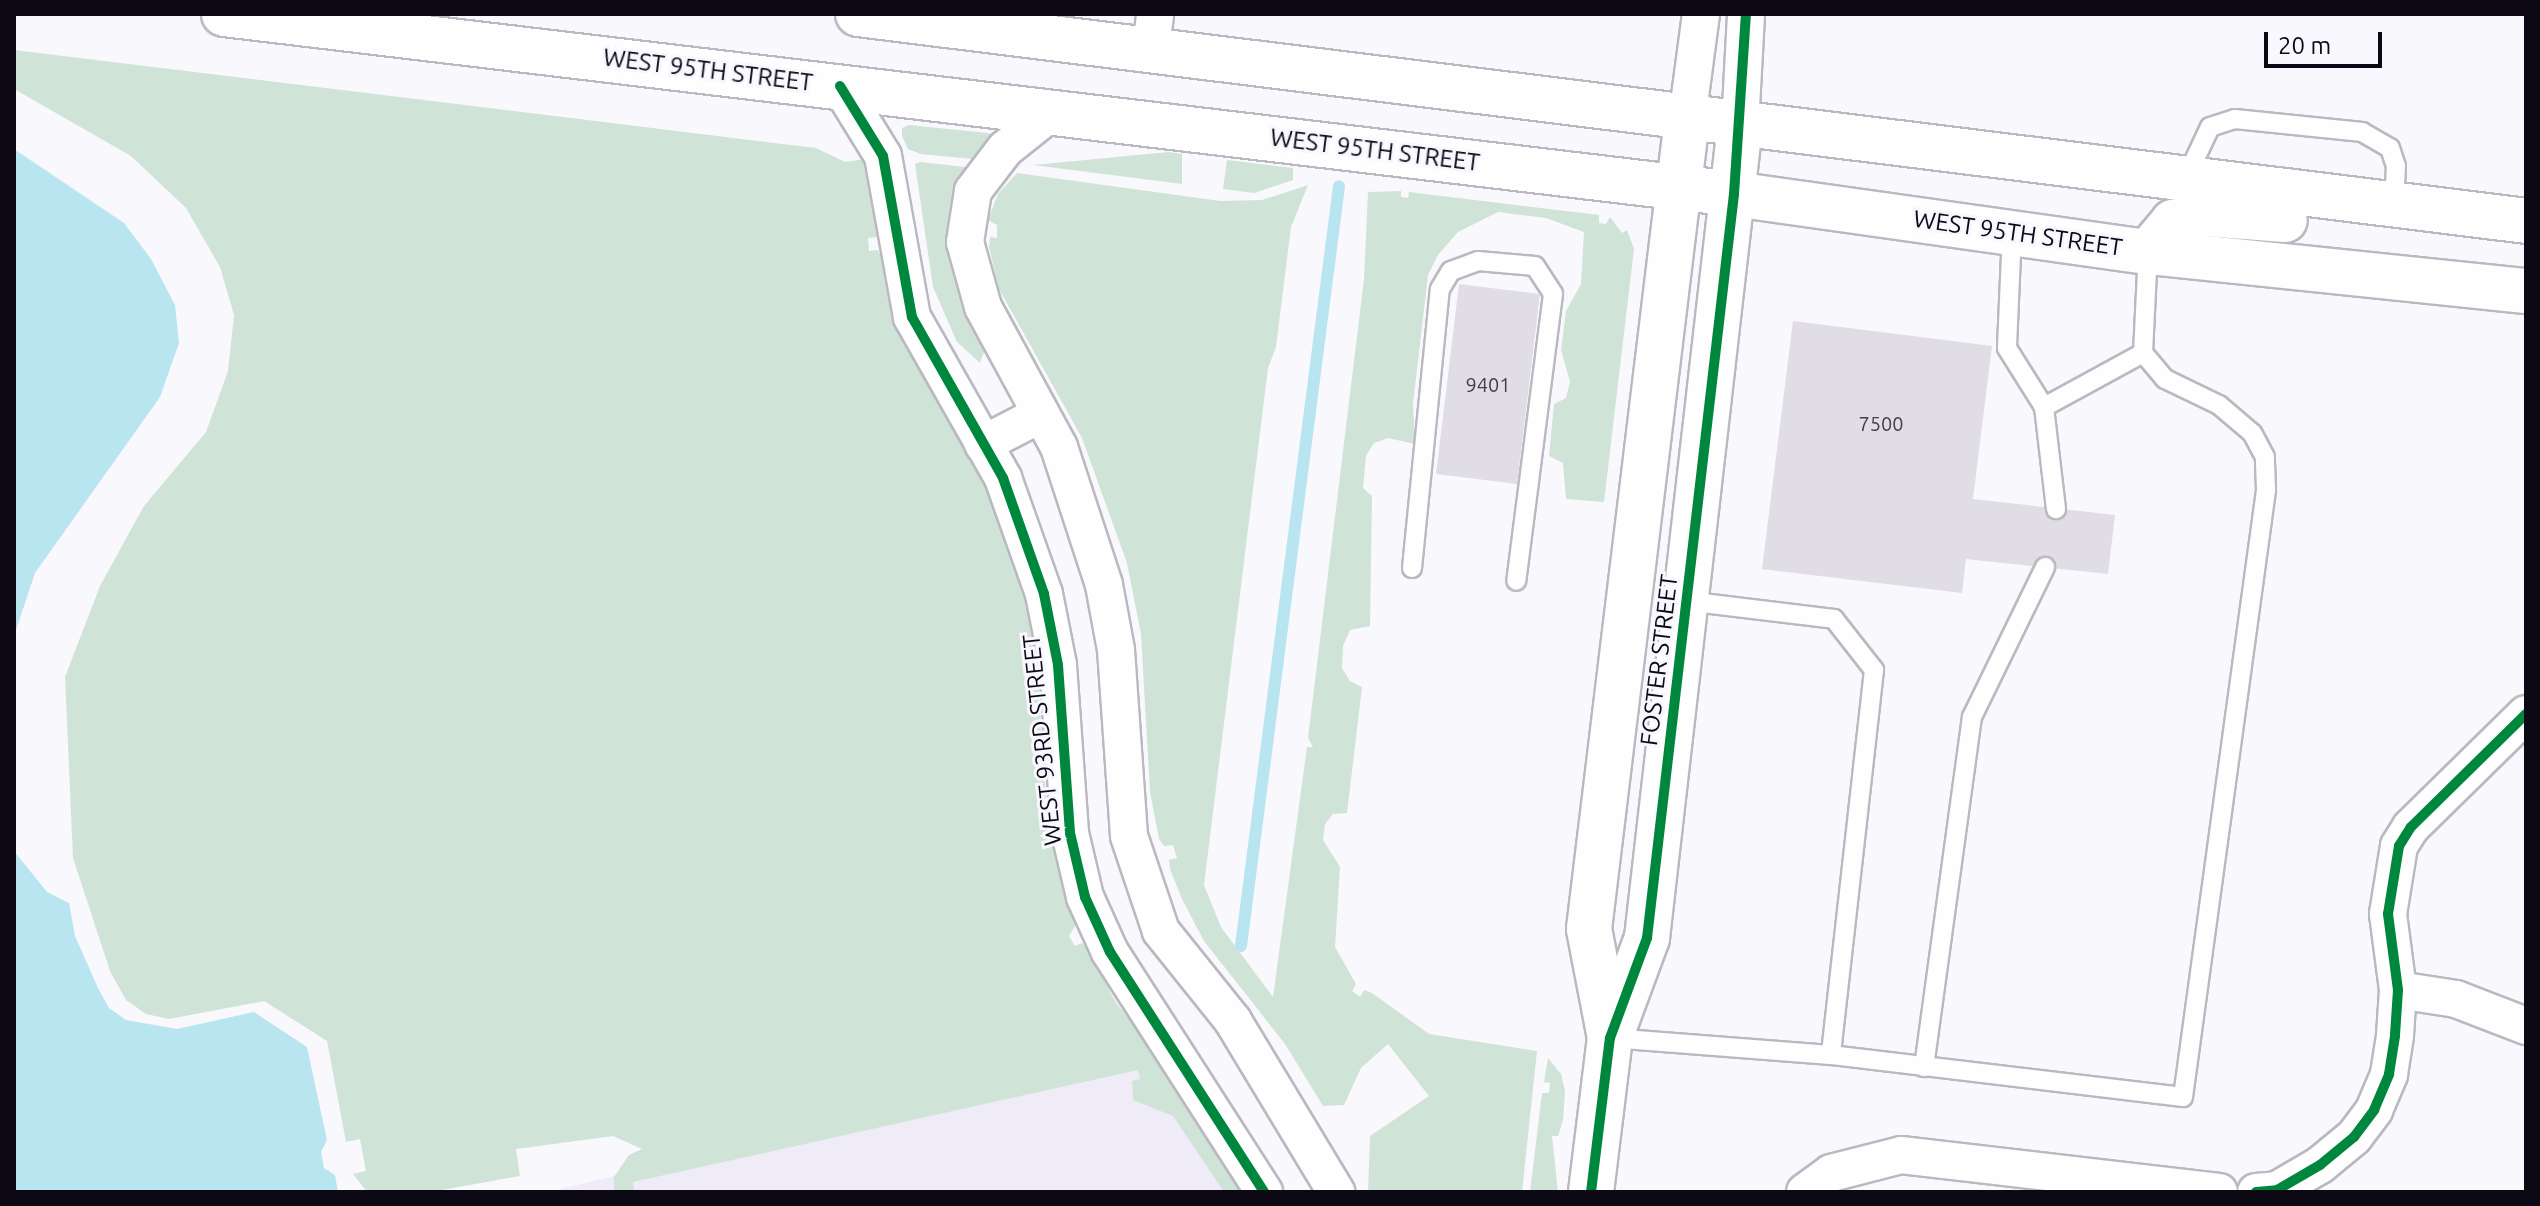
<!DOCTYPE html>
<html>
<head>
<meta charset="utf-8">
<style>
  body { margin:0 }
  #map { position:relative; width:2540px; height:1206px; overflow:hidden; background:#f9f8fd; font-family:Ubuntu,sans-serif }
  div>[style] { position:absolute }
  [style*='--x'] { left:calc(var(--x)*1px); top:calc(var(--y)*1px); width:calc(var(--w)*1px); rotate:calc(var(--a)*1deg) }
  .built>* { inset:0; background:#efecf8 }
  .green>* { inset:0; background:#d0e3d7 }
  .water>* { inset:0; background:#b8e5f0 }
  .stream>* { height:12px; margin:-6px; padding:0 6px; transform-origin:6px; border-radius:6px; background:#b8e5f0 }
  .building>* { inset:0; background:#e1dde5 }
  .roads { filter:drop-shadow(2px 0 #bab8c0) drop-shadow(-2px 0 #bab8c0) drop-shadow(0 2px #bab8c0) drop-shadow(0 -2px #bab8c0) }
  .service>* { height:18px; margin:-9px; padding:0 9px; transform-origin:9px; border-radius:9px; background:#fefeff }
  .minor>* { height:36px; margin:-18px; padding:0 18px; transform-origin:18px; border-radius:18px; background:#fefeff }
  .tertiary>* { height:44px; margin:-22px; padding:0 22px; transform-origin:22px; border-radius:22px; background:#fefeff }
  .primary>* { height:44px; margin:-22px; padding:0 22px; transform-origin:22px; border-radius:22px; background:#fefeff }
  .cycleway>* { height:10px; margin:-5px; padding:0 5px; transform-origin:5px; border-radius:5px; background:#00873e }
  span { translate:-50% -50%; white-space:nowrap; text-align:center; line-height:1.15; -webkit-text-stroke:6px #f8f7fe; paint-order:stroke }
  .number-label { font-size:20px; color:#423f49 }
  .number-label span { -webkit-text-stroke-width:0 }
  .street-label { font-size:24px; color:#0c0914 }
  .frame { position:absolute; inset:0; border:16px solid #0c0914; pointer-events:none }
  .scale { position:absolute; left:2264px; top:32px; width:118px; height:36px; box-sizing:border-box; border:4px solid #0c0914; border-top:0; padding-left:10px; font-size:24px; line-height:28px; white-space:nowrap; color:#0c0914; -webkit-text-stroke:6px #f8f7fe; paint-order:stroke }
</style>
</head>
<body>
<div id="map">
  <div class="built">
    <i style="clip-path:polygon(1148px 1047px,1248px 1192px,548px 1192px)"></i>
  </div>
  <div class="green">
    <i style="clip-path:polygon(14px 50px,816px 148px,845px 162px,865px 159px,879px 228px,877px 237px,868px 238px,869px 251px,877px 250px,883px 257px,911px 351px,990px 489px,1026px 596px,1036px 651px,1048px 826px,1076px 924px,1069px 936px,1075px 946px,1082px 943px,1088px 950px,1115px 1001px,1195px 1106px,1248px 1192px,1224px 1192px,1173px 1116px,1133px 1100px,1132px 1081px,1140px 1079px,1138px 1070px,633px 1182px,634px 1192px,614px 1192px,614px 1177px,629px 1155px,642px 1149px,613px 1136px,516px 1149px,520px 1176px,431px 1192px,367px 1192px,353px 1174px,366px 1171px,360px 1139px,346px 1142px,327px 1041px,264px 1001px,169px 1019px,146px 1014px,126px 1000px,110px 971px,73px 858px,65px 677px,100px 586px,144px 506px,206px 432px,228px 371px,234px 315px,220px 267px,186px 208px,131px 156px,14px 89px)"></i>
    <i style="clip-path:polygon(909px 125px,988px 133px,994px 137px,982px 160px,921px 154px,908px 149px,902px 136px,902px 128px)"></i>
    <i style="clip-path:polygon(1169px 152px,1182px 154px,1182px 184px,1033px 165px)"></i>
    <i style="clip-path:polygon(1227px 160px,1293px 168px,1293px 180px,1254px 193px,1223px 189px)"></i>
    <i style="clip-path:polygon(920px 162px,965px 167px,970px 175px,984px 352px,980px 363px,957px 342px,933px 287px,915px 164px)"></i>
    <i style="clip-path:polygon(1017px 173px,1220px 201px,1262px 200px,1308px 185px,1291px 227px,1276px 347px,1268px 368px,1204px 885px,1221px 927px,1273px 997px,1307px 747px,1313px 747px,1308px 738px,1364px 279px,1368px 192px,1401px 191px,1401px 197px,1408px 198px,1409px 192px,1599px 215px,1599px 223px,1606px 224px,1610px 217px,1622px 233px,1627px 230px,1634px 249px,1604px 502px,1566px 499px,1563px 463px,1549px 456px,1554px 404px,1566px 398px,1570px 382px,1561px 350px,1566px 311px,1581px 284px,1584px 232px,1546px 218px,1498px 212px,1458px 232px,1438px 255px,1428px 275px,1413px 404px,1415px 444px,1388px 438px,1374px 443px,1366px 456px,1363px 488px,1372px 496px,1370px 626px,1350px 630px,1343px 646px,1342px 668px,1350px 681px,1362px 687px,1347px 813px,1333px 814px,1325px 824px,1323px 840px,1340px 867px,1335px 947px,1356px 984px,1352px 991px,1360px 997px,1364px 990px,1372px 993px,1429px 1034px,1537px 1051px,1522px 1192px,1368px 1192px,1370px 1136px,1429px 1096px,1388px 1044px,1361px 1068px,1344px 1105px,1323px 1106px,1285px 1044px,1204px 941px,1182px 899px,1170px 869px,1169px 860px,1177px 858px,1173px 845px,1164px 846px,1159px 839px,1150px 792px,1141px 634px,1127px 563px,1082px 438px,999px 289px,989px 247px,990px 237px,997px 238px,997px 225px,988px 220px,998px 194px)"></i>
    <i style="clip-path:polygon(1548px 1058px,1561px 1074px,1565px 1091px,1563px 1120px,1558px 1136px,1552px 1136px,1558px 1192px,1530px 1192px,1542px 1093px,1549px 1093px,1550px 1083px,1544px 1082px)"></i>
  </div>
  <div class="water">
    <i style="clip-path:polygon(14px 149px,124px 223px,151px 259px,175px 305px,179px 343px,160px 397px,35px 573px,14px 636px)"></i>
    <i style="clip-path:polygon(14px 851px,47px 892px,69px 903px,75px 936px,98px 988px,109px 1008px,126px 1020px,177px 1029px,254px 1012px,307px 1047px,327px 1140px,321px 1152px,324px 1168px,335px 1175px,338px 1192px,14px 1192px)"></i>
  </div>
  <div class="stream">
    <i style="--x:1241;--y:946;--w:766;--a:-82.65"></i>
  </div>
  <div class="building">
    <i style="clip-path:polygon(1459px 284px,1540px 294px,1517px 484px,1436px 474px)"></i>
    <i style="clip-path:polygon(1793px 321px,1992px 346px,1973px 499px,2115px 515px,2108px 574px,1966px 559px,1962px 593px,1762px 569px)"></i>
  </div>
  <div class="roads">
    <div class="service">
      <i style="--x:2186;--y:178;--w:56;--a:-64.8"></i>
      <i style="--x:2210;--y:127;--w:26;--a:-18"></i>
      <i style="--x:2235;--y:119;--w:128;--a:5.8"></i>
      <i style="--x:2362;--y:132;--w:32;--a:30"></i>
      <i style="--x:2390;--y:148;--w:19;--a:72"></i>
      <i style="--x:2396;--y:166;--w:39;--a:93"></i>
      <i style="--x:2012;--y:232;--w:116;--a:92.5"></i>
      <i style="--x:2007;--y:348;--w:70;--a:57.9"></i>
      <i style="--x:2044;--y:407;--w:103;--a:83.3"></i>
      <i style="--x:2044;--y:407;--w:113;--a:-28.6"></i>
      <i style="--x:1412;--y:568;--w:280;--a:-84.3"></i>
      <i style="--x:1440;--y:289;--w:21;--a:-59"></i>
      <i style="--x:1451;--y:271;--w:29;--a:-20"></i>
      <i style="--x:1478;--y:261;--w:57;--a:5"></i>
      <i style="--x:1535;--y:266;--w:33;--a:57"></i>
      <i style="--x:1553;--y:294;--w:289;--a:97.3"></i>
      <i style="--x:1686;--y:601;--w:149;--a:6.9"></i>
      <i style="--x:1834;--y:619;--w:65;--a:51.9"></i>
      <i style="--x:1874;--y:670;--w:387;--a:96.4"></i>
      <i style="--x:1610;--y:1038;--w:222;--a:4.4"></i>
      <i style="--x:1831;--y:1055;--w:354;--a:6.8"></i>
      <i style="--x:2183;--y:1097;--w:613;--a:-82.21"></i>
      <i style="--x:2266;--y:490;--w:33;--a:-92"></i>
      <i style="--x:2265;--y:457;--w:27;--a:-118"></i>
      <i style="--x:2252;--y:433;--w:43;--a:-139.7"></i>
      <i style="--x:2219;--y:405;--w:60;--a:-154.3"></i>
      <i style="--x:2165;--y:379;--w:34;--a:-130"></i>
      <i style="--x:2143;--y:353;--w:101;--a:-87.2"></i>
      <i style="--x:1924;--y:1067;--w:353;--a:-82.2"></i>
      <i style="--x:1972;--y:717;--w:167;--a:-64"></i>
    </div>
    <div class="minor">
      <i style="--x:1151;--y:48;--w:34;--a:-83"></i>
      <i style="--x:840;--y:86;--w:82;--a:58.4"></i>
      <i style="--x:883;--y:156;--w:164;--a:79.8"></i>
      <i style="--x:912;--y:317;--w:185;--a:60.5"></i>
      <i style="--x:1003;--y:478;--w:123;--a:70.5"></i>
      <i style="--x:1044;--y:594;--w:72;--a:78.8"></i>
      <i style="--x:1058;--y:665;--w:168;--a:85.9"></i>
      <i style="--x:1070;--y:833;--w:66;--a:76.8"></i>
      <i style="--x:1085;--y:897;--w:60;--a:65.6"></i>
      <i style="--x:1110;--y:952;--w:285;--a:57.3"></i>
      <i style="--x:1053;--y:111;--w:61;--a:141.6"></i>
      <i style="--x:1005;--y:149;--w:53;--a:127.3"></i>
      <i style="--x:973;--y:191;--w:52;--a:98.9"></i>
      <i style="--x:965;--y:242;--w:67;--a:74.5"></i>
      <i style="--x:983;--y:307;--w:159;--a:61.5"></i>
      <i style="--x:1059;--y:447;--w:145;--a:71.9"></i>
      <i style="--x:1104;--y:585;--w:66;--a:79.5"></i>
      <i style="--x:1116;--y:650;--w:186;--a:86"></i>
      <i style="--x:1129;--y:836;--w:100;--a:71.4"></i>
      <i style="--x:1161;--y:931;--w:115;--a:51.3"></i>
      <i style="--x:1233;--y:1021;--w:200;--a:58.9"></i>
      <i style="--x:1687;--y:119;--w:106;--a:-82.4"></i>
      <i style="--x:1740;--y:126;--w:112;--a:-86.9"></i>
      <i style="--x:983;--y:444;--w:65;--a:-27.3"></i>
      <i style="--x:2398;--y:990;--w:59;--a:8.8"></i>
      <i style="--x:2456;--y:999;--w:75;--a:21.1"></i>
      <i style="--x:1805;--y:1192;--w:32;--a:-36"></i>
      <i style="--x:1831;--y:1173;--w:72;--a:-14.4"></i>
      <i style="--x:1901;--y:1155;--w:320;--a:6.6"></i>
      <i style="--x:2256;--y:1192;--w:21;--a:-5"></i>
      <i style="--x:2277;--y:1190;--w:50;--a:-30.2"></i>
      <i style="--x:2320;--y:1165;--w:44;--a:-39.5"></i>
      <i style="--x:2354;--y:1137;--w:34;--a:-53"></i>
      <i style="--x:2374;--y:1110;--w:39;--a:-67"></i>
      <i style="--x:2389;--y:1074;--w:39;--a:-81"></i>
      <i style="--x:2395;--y:1035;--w:45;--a:-86.2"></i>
      <i style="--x:2398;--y:990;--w:77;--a:-97.5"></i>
      <i style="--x:2388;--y:914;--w:69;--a:-80.8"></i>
      <i style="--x:2399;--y:846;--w:22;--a:-58"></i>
      <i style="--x:2411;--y:827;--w:161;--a:-44.5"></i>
    </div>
    <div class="tertiary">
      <i style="--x:1610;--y:1038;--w:111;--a:-100.9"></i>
      <i style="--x:1589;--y:929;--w:816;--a:-83.1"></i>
      <i style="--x:1591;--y:1192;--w:155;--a:-83"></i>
      <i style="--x:1610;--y:1038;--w:107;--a:-69.7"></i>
      <i style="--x:1647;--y:938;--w:817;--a:-83.47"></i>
    </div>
    <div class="primary">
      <i style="--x:224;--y:14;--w:1521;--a:6.8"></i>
      <i style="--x:1734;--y:194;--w:418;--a:8"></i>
      <i style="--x:2148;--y:252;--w:380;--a:5.9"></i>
      <i style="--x:858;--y:14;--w:1681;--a:7.07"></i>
      <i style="--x:2148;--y:252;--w:39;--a:-50"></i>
      <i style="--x:2173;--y:222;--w:35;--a:-13"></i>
      <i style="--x:2207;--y:214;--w:78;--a:4.4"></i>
    </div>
  </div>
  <div class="cycleway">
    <i style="--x:840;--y:86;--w:82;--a:58.4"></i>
    <i style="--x:883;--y:156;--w:164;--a:79.8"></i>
    <i style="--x:912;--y:317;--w:185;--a:60.5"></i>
    <i style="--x:1003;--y:478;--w:123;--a:70.5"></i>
    <i style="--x:1044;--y:594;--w:72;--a:78.8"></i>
    <i style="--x:1058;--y:665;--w:168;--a:85.9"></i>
    <i style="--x:1070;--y:833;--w:66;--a:76.8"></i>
    <i style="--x:1085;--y:897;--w:60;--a:65.6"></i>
    <i style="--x:1110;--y:952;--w:285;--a:57.3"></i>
    <i style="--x:1591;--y:1192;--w:155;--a:-83"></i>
    <i style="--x:1610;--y:1038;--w:107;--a:-69.7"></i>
    <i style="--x:1647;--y:938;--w:749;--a:-83.33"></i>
    <i style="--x:1734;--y:194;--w:180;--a:-86.2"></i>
    <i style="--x:2256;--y:1192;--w:21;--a:-5"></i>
    <i style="--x:2277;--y:1190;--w:50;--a:-30.2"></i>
    <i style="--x:2320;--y:1165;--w:44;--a:-39.5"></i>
    <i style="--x:2354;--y:1137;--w:34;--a:-53"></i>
    <i style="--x:2374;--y:1110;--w:39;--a:-67"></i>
    <i style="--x:2389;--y:1074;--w:39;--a:-81"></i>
    <i style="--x:2395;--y:1035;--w:45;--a:-86.2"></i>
    <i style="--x:2398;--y:990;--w:77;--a:-97.5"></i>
    <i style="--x:2388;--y:914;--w:69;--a:-80.8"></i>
    <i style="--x:2399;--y:846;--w:22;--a:-58"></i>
    <i style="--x:2411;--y:827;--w:161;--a:-44.5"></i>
  </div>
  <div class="number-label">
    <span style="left:1488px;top:384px">9401</span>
    <span style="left:1881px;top:423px">7500</span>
  </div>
  <div class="street-label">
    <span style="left:708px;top:70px;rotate:7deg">WEST 95TH STREET</span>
    <span style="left:1375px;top:150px;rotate:7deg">WEST 95TH STREET</span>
    <span style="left:2018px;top:233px;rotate:8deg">WEST 95TH STREET</span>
    <span style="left:1659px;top:660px;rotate:-83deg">FOSTER STREET</span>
    <span style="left:1042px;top:740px;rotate:-96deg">WEST 93RD STREET</span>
  </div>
  <div class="frame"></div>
  <div class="scale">20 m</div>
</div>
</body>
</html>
